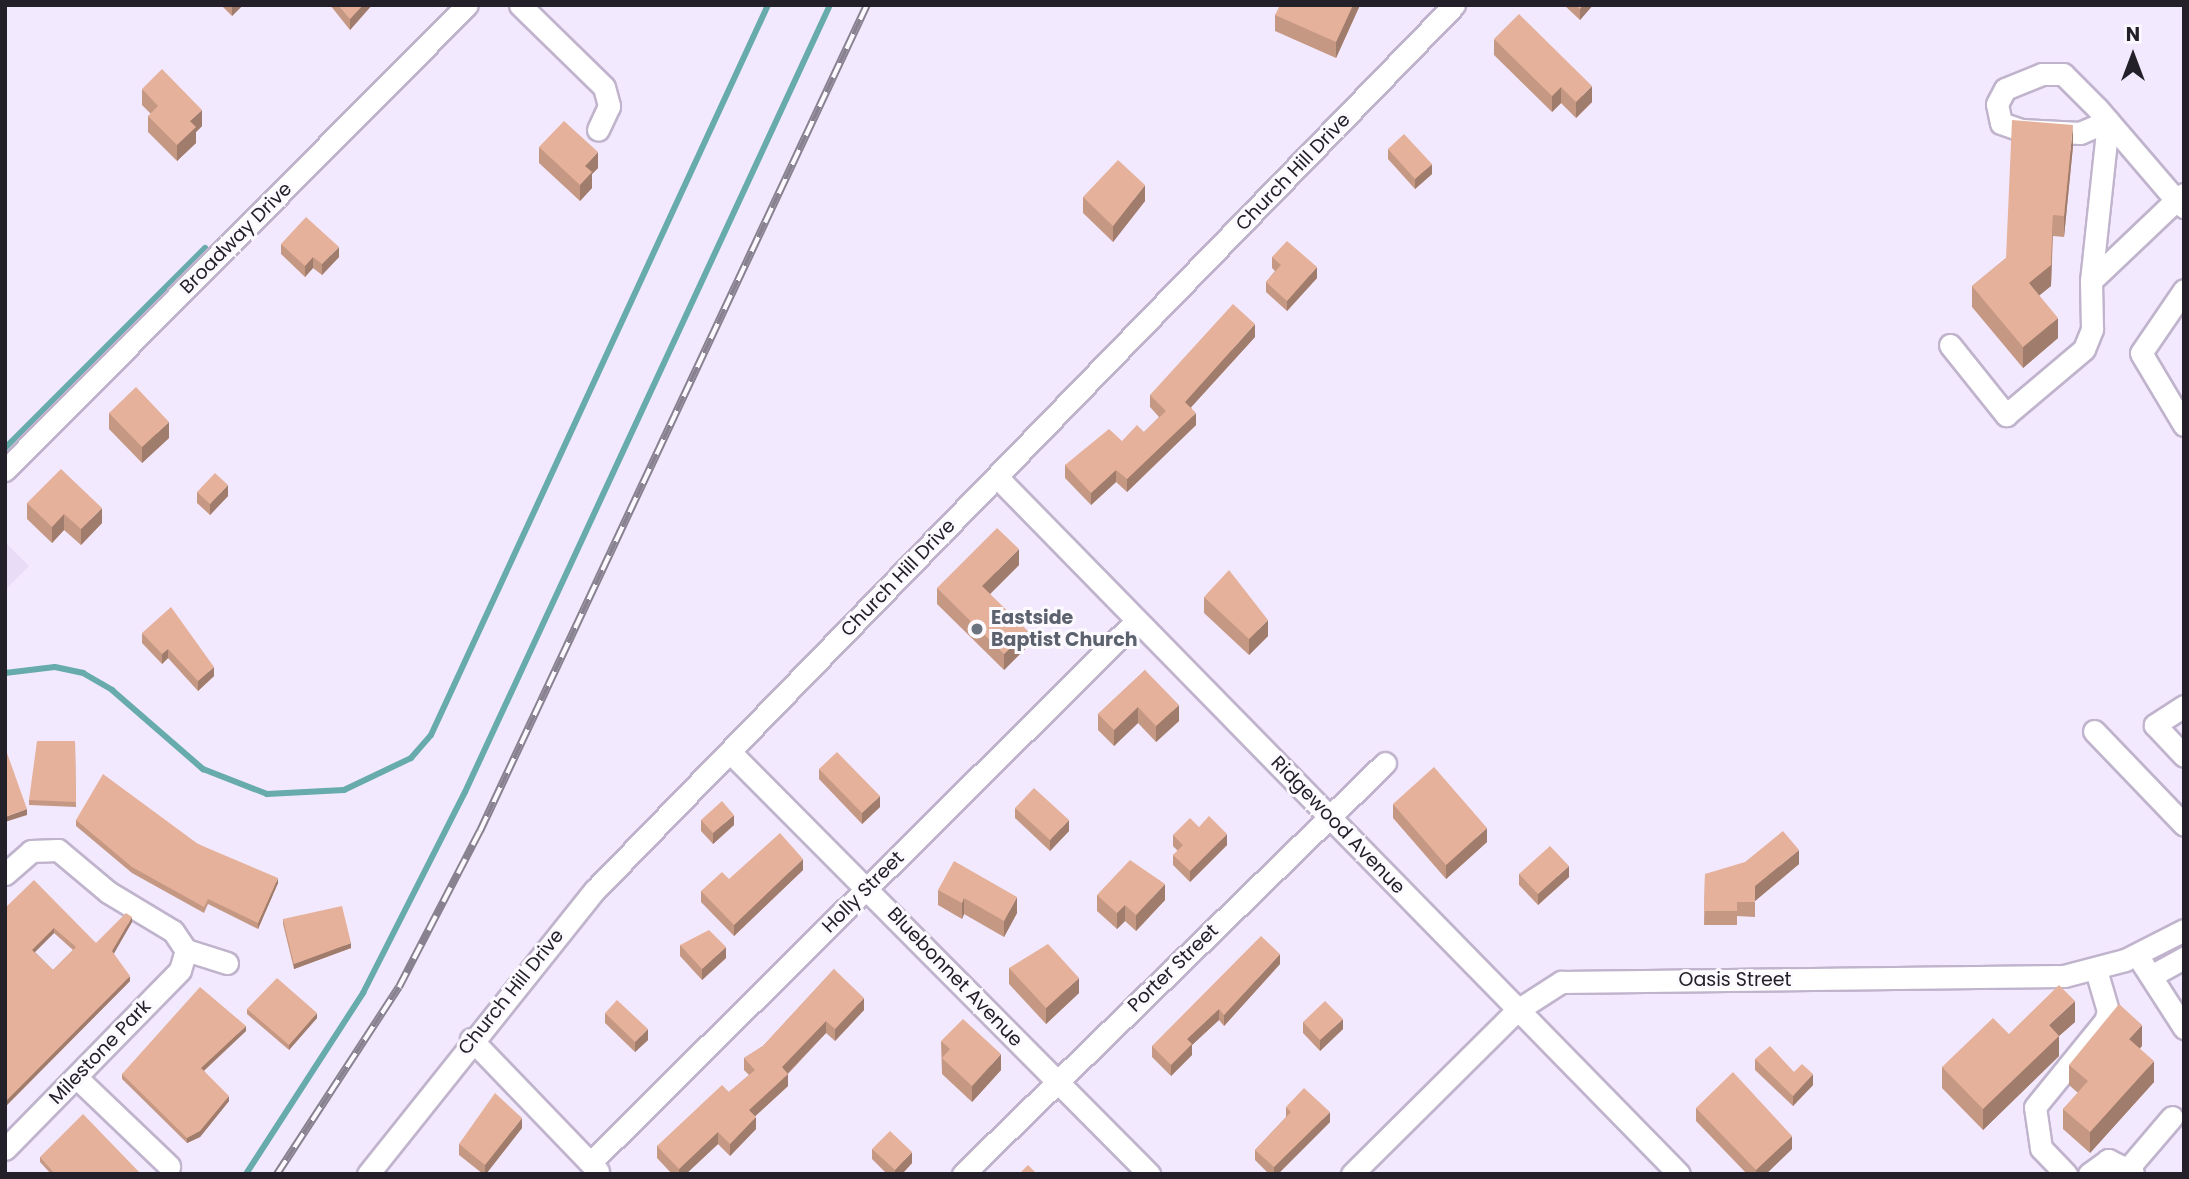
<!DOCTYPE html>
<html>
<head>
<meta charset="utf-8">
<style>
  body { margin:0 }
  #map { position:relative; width:2189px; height:1179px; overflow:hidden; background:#f3e9fe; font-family:Poppins,sans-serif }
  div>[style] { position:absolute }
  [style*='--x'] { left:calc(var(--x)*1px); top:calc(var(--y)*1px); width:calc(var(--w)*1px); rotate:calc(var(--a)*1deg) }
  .built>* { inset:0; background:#e9dcf7 }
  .stream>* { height:6px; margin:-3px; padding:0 3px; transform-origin:3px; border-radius:3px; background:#67abad }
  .roads { filter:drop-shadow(2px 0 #c0b4cd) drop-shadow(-2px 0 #c0b4cd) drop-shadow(0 2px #c0b4cd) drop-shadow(0 -2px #c0b4cd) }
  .minor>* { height:21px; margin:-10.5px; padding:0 10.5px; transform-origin:10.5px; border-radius:10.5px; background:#fff }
  .rail>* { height:8px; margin-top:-4px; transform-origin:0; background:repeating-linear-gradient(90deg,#fcfaff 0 16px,#888290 0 32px); box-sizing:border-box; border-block:2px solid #888290 }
  .wall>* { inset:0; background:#c59884 }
  .shaded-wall>* { inset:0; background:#a07c6c }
  .building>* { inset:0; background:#e5b19a }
  .dots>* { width:19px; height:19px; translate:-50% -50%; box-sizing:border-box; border:4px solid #fcfaff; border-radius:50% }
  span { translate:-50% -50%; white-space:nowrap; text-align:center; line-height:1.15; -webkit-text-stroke:6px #fcfaff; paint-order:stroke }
  .street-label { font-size:19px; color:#242029 }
  .worship-label { font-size:19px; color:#5b616d; font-weight:700 }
  .left { translate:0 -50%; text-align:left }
  .frame { position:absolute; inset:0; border:7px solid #242029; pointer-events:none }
  .north { position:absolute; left:2098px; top:21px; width:70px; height:70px; -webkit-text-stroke:5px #fcfaff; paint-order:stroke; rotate:0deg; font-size:19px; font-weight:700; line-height:28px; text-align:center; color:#242029 }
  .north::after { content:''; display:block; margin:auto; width:24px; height:32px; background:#242029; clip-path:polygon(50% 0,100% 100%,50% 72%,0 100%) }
</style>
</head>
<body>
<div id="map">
  <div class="built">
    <i style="clip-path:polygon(5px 542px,29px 566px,5px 590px)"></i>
  </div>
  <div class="stream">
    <i style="--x:5;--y:448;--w:283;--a:-45"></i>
    <i style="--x:5;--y:673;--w:50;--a:-6.8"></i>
    <i style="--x:55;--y:667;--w:29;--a:12"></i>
    <i style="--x:83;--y:673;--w:34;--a:30"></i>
    <i style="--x:112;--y:690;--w:121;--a:41"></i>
    <i style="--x:203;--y:769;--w:69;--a:21.3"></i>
    <i style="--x:267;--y:794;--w:77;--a:-3"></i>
    <i style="--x:344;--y:790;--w:74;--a:-25.5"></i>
    <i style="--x:411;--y:758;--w:30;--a:-49"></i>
    <i style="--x:431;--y:735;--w:804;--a:-65.22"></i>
    <i style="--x:246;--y:1174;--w:216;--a:-57.1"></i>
    <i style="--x:363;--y:993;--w:225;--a:-63.1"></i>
    <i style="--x:465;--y:792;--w:868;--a:-65.12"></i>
  </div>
  <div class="roads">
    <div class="minor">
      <i style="--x:520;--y:5;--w:117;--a:44.3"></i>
      <i style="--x:604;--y:87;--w:20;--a:75"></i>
      <i style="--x:609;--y:106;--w:26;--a:115"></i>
      <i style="--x:2108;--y:121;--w:30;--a:157"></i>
      <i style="--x:2080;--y:133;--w:59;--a:-177.1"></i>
      <i style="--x:2021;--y:130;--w:21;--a:-161"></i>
      <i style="--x:2001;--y:123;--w:19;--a:-102"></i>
      <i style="--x:1997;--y:104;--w:17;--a:-62"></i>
      <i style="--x:2005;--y:89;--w:40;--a:-22"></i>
      <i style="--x:2042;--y:74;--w:21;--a:0"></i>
      <i style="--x:2063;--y:74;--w:49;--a:45"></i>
      <i style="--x:2098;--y:109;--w:120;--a:49.4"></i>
      <i style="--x:2176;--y:200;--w:10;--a:-37"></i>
      <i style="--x:2091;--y:281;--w:161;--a:-83.9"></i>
      <i style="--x:2184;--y:290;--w:76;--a:124.3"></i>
      <i style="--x:2141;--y:353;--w:84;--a:59.2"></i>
      <i style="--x:1950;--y:345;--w:90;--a:51.3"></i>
      <i style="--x:2006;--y:415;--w:102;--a:-40.2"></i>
      <i style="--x:2084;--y:349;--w:22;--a:-68"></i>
      <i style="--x:2092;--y:329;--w:48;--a:-91.2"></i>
      <i style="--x:2091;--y:281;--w:117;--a:-43.6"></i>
      <i style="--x:2176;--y:200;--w:11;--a:41"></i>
      <i style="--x:5;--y:470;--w:655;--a:-45.19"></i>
      <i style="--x:997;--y:477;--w:975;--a:45.62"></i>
      <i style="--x:2184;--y:706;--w:35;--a:147"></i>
      <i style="--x:2155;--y:725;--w:42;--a:46.9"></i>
      <i style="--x:2094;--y:731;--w:130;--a:46.2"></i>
      <i style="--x:730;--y:752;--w:595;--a:45.2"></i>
      <i style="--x:5;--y:874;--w:35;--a:-41"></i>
      <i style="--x:31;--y:851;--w:27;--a:-2"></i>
      <i style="--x:58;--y:850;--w:65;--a:40"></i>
      <i style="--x:108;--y:892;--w:76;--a:31"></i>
      <i style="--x:173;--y:931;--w:23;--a:56"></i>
      <i style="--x:186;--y:950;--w:43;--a:17.6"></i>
      <i style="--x:2137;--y:955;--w:87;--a:57.2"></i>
      <i style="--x:2151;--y:976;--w:38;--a:-29"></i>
      <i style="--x:471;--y:1039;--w:183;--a:46.1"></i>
      <i style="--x:76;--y:1077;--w:129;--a:43.7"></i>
      <i style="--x:5;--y:1149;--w:250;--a:-45.6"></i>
      <i style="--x:180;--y:970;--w:21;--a:-73"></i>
      <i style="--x:590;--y:1163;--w:769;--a:-44.79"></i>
      <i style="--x:368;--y:1174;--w:364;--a:-51.4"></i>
      <i style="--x:595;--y:890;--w:1233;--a:-45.85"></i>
      <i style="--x:963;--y:1174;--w:589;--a:-44.24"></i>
      <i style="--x:1352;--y:1174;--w:231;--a:-44.8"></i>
      <i style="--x:1516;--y:1011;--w:54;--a:-32.8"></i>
      <i style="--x:1561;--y:982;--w:503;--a:-0.68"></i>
      <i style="--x:2064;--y:976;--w:63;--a:-14.7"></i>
      <i style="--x:2125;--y:960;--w:66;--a:-27"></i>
      <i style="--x:2066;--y:1174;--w:36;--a:-134"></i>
      <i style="--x:2041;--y:1148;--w:41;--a:-98.3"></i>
      <i style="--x:2035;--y:1107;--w:111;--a:-50.9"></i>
      <i style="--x:2105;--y:1021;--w:10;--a:-73"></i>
      <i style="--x:2108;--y:1011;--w:43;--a:-106.3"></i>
      <i style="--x:2089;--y:1174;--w:24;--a:-36"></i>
      <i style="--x:2108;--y:1160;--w:25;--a:26"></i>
      <i style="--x:2133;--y:1174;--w:9;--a:-103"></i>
      <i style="--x:2131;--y:1165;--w:63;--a:-49.5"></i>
    </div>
  </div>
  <div class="rail">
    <i style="--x:277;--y:1174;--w:223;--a:-56.9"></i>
    <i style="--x:399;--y:987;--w:176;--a:-62.6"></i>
    <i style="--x:480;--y:831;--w:912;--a:-64.9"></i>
  </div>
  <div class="wall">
    <i style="clip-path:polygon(221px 5px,243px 5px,232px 16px)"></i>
    <i style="clip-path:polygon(330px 5px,372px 5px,350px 30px)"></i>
    <i style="clip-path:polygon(1360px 5px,1336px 58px,1275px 31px,1275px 15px)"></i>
    <i style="clip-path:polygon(1564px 5px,1593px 5px,1580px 20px)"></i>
    <i style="clip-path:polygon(1494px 39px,1592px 102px,1576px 118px,1561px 103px,1552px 112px,1494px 55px)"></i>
    <i style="clip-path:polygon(142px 89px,202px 126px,196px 132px,196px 143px,177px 161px,148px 132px,148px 116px,151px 114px,142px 105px)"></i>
    <i style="clip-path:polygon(2073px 146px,2064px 237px,2053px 236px,2051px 286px,2039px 295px,2058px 338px,2023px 368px,1972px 307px,1972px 286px,2006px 258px)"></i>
    <i style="clip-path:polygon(539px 147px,598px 168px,592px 174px,592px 188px,580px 201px,539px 163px)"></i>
    <i style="clip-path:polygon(1388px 149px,1432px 174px,1415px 189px,1388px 159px)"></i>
    <i style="clip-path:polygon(1083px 197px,1145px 201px,1113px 242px,1083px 213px)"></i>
    <i style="clip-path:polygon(281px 244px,339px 257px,322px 275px,313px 268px,305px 277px,281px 254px)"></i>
    <i style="clip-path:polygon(1272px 257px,1317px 278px,1287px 311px,1266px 292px,1266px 282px,1275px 271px,1272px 268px)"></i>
    <i style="clip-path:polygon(1255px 337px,1191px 407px,1196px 425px,1127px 492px,1116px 482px,1091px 505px,1065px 478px,1065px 465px,1144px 432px,1159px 417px,1150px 407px,1150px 395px)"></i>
    <i style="clip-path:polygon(109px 413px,169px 438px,142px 463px,109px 429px)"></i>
    <i style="clip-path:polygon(197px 492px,228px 496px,210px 515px,197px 503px)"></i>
    <i style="clip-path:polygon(27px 503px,102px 523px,81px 545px,64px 530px,52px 543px,27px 519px)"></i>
    <i style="clip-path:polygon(1019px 565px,990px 594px,1028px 646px,1004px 670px,937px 604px,937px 588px)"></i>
    <i style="clip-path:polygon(1204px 597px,1268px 636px,1249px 655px,1204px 613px)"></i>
    <i style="clip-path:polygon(142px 633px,214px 676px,198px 691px,168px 658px,162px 664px,142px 643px)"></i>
    <i style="clip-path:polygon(1145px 670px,1179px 721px,1156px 742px,1138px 723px,1114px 746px,1098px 730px,1098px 714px)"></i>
    <i style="clip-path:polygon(75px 741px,76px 807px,29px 805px,29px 800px)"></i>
    <i style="clip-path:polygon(819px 769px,880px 807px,862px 824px,819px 779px)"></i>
    <i style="clip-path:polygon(1393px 804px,1487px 842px,1446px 879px,1393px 818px)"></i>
    <i style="clip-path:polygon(1015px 808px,1069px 831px,1050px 851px,1015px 818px)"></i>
    <i style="clip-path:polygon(76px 820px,198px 844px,278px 883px,258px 929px,208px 904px,204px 913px,132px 873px,76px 826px)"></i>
    <i style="clip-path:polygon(701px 820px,734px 825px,713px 844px,701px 831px)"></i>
    <i style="clip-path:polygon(1199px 827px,1227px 845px,1190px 882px,1173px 865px,1173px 855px,1178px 851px,1173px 846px,1173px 835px)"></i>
    <i style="clip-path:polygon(1799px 864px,1755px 901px,1755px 917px,1737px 916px,1737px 925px,1704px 925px,1705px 874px)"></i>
    <i style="clip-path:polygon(803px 870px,734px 936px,701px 902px,701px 891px,729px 879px)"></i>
    <i style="clip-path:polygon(1519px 874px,1569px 877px,1538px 905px,1519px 885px)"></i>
    <i style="clip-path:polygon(938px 890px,1017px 913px,1004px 937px,964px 914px,962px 919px,938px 905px)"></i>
    <i style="clip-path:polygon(1097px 895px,1165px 900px,1136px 931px,1125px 921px,1117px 929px,1097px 911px)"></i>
    <i style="clip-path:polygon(evenodd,5px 908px,96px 943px,132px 922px,113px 954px,130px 981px,5px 1107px,5px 908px,54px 933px,73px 950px,53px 970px,35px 952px,54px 933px)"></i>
    <i style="clip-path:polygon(283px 919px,351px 948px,294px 969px,283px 924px)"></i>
    <i style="clip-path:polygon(680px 945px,726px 958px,702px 980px,680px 956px)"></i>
    <i style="clip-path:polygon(1280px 964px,1224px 1026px,1219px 1020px,1192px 1045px,1192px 1055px,1171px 1076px,1152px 1057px,1152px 1046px)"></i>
    <i style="clip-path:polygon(1009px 968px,1079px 993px,1046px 1024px,1009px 984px)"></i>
    <i style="clip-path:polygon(834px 969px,864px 1010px,835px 1041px,826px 1033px,788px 1074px,788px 1086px,755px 1116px,756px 1129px,730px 1156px,718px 1144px,686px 1174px,672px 1174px,657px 1158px,657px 1146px,729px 1092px,749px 1075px,744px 1070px,744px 1058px,763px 1046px)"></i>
    <i style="clip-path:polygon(247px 1009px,317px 1018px,289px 1050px,247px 1014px)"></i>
    <i style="clip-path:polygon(605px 1013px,648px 1040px,635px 1052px,605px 1023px)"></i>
    <i style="clip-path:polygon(1303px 1022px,1343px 1029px,1320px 1051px,1303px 1033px)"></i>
    <i style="clip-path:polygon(2075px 1022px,2059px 1036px,2059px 1056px,1983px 1130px,1942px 1088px,1942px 1067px,2009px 1034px)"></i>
    <i style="clip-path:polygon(246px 1031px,204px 1071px,229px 1101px,200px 1137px,187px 1143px,122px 1079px,122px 1074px)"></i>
    <i style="clip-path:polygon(941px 1041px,1001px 1070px,972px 1102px,942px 1074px)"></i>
    <i style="clip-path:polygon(2142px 1046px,2140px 1048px,2154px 1082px,2090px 1153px,2063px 1129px,2063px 1109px,2078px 1093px,2069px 1085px,2069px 1065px)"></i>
    <i style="clip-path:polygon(1755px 1059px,1794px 1072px,1813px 1085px,1793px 1106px,1755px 1070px)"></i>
    <i style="clip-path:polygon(1286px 1107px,1330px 1122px,1278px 1174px,1269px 1174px,1255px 1160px,1255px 1150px,1286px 1117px)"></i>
    <i style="clip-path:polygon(1696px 1108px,1792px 1149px,1766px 1174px,1747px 1174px,1696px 1121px)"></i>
    <i style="clip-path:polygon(522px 1128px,486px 1174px,483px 1174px,459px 1155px,459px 1144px)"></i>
    <i style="clip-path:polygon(872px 1149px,912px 1163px,902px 1174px,887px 1174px,872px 1159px)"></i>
    <i style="clip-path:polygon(40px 1157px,141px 1174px,51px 1174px,40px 1162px)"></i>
  </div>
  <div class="shaded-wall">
    <i style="clip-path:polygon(232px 5px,243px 5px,232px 16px)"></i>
    <i style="clip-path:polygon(363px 5px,372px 5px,350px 30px,350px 19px)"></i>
    <i style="clip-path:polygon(1353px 5px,1360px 5px,1336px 58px,1336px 42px)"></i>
    <i style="clip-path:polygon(1583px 5px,1593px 5px,1580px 20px,1580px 9px)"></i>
    <i style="clip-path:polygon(1592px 86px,1592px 102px,1576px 118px,1576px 102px)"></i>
    <i style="clip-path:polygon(1561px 87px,1561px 103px,1552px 112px,1552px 96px)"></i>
    <i style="clip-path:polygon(202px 110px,202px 126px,196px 132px,196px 143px,177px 161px,177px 145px,190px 121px)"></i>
    <i style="clip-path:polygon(2073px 125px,2073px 146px,2064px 237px,2064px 216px)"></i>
    <i style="clip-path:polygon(598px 152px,598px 168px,592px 174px,592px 188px,580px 201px,580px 185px,585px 166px)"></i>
    <i style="clip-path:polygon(1432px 164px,1432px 174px,1415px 189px,1415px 179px)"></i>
    <i style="clip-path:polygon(1145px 185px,1145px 201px,1113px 242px,1113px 226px)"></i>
    <i style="clip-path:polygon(2053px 215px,2051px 286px,2029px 304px,2029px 283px)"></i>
    <i style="clip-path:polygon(339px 247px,339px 257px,322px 275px,322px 264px)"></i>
    <i style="clip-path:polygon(313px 257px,313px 268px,305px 277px,305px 266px)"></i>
    <i style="clip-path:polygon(1317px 267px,1317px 278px,1287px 311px,1287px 301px)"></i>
    <i style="clip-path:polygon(2058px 318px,2058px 338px,2023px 368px,2023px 347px)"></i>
    <i style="clip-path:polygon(1255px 324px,1255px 337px,1185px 414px,1185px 402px)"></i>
    <i style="clip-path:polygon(1196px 413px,1196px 425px,1127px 492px,1127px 479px)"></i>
    <i style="clip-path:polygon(169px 422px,169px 438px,142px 463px,142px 447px)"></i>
    <i style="clip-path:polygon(1116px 470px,1116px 482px,1091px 505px,1091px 493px)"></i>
    <i style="clip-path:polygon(228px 485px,228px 496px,210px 515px,210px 504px)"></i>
    <i style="clip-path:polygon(102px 508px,102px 523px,81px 545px,81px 529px)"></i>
    <i style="clip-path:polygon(64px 514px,64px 530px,52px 543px,52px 527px)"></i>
    <i style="clip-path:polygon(1019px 549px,1019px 565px,982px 602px,982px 586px)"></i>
    <i style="clip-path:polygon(1268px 620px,1268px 636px,1249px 655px,1249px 639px)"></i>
    <i style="clip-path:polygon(1028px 631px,1028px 646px,1004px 670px,1004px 654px)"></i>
    <i style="clip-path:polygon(168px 649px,168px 658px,162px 664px,162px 654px)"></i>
    <i style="clip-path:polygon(214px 667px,214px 676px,198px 691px,198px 681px)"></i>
    <i style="clip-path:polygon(1179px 705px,1179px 721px,1156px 742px,1156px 726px)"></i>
    <i style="clip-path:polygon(1138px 707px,1138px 723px,1114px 746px,1114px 730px)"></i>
    <i style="clip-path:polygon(880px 796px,880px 807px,862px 824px,862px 813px)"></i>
    <i style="clip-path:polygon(27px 809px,27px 815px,5px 822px,5px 817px)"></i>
    <i style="clip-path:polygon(734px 815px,734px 825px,713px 844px,713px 833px)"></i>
    <i style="clip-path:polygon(1069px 820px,1069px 831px,1050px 851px,1050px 840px)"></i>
    <i style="clip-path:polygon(1487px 828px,1487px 842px,1446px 879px,1446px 865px)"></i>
    <i style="clip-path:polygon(1227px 834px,1227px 845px,1190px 882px,1190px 871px)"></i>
    <i style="clip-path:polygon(1799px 850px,1799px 864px,1755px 901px,1755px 917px,1755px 886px)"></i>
    <i style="clip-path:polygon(803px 859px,803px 870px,734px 936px,734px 925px)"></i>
    <i style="clip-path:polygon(1569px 866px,1569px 877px,1538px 905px,1538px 894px)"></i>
    <i style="clip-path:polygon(278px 878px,278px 883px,258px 929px,258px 923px)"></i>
    <i style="clip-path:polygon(1165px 884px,1165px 900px,1136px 931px,1136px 915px)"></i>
    <i style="clip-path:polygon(1017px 897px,1017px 913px,1004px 937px,1004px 921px)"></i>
    <i style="clip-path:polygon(964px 898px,964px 914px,962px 919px,962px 903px)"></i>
    <i style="clip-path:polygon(1125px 905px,1125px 921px,1117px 929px,1117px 913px)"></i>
    <i style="clip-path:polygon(132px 917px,132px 922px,112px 957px,112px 951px)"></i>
    <i style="clip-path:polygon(54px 928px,54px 933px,32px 955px,32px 950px)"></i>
    <i style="clip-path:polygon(351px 943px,351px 948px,294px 969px,294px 964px)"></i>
    <i style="clip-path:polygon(726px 947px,726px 958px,702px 980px,702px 969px)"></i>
    <i style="clip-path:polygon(1280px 954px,1280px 964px,1224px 1026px,1224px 1015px)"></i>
    <i style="clip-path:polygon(130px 976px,130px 981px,5px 1107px,5px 1102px)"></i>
    <i style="clip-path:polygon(1079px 978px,1079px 993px,1046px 1024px,1046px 1008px)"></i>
    <i style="clip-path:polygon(864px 998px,864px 1010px,835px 1041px,835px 1029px)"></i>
    <i style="clip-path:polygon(2075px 1001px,2075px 1022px,2059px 1036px,2059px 1056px,1983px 1130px,1983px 1109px,2049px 1025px)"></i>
    <i style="clip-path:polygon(1219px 1009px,1219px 1020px,1192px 1045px,1192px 1055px,1171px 1076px,1171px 1065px,1187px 1039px)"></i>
    <i style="clip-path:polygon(317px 1013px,317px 1018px,289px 1050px,289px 1045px)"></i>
    <i style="clip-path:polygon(1343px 1019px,1343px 1029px,1320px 1051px,1320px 1040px)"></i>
    <i style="clip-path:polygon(826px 1021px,826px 1033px,782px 1079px,782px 1067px)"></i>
    <i style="clip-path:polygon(2142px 1025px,2142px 1046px,2129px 1060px,2129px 1039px)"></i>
    <i style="clip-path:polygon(246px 1026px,246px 1031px,201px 1073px,201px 1068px)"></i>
    <i style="clip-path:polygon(648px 1029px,648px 1040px,635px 1052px,635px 1042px)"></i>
    <i style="clip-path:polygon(1001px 1054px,1001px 1070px,972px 1102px,972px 1086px)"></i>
    <i style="clip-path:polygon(2154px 1061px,2154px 1082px,2090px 1153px,2090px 1132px)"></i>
    <i style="clip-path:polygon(788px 1074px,788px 1086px,749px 1122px,749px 1110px)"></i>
    <i style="clip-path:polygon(1813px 1074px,1813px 1085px,1793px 1106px,1793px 1096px)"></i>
    <i style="clip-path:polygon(229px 1096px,229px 1101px,200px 1137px,187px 1143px,187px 1138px)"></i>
    <i style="clip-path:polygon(1330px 1112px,1330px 1122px,1278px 1174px,1274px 1174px,1274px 1167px)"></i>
    <i style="clip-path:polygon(756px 1117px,756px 1129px,730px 1156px,730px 1144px)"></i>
    <i style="clip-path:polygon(522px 1118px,522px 1128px,486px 1174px,485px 1174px,485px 1165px)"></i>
    <i style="clip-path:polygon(718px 1132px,718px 1144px,686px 1174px,679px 1174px,679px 1169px)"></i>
    <i style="clip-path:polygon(1792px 1136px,1792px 1149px,1766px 1174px,1756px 1174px,1756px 1170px)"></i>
    <i style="clip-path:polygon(912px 1152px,912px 1163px,902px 1174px,895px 1174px,895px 1170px)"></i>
  </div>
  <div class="building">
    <i style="clip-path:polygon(338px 5px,363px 5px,350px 19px)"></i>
    <i style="clip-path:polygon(1280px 5px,1353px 5px,1336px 42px,1275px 15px)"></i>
    <i style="clip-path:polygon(1575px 5px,1583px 5px,1580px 9px)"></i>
    <i style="clip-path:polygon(1519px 14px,1592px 86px,1576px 102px,1561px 87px,1552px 96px,1494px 39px)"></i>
    <i style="clip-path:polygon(162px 69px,202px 110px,190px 121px,196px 127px,177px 145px,148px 116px,158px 106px,142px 89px)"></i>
    <i style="clip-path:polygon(2012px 120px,2073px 125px,2064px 216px,2053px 215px,2051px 265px,2029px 283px,2058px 318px,2023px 347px,1972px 286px,2006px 258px)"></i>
    <i style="clip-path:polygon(564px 121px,598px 152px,585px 166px,592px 172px,580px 185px,539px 147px)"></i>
    <i style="clip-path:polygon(1404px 134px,1432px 164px,1415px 179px,1388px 149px)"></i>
    <i style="clip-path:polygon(1118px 160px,1145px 185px,1113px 226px,1083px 197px)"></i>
    <i style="clip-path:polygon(306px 217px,339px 247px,322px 264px,313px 257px,305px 266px,281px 244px)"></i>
    <i style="clip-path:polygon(1287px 241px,1317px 267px,1287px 301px,1266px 282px,1281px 265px,1272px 257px)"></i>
    <i style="clip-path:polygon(1233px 304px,1255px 324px,1185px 402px,1196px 413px,1127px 479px,1116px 470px,1091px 493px,1065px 465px,1109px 429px,1122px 441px,1137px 425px,1144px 432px,1166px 411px,1150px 395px)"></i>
    <i style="clip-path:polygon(136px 387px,169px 422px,142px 447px,109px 413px)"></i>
    <i style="clip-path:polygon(61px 469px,102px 508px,81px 529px,64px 514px,52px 527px,27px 503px)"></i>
    <i style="clip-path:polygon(215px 473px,228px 485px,210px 504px,197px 492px)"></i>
    <i style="clip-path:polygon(997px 528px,1019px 549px,982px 586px,1028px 631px,1004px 654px,937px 588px)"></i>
    <i style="clip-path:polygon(1229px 570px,1268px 620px,1249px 639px,1204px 597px)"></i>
    <i style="clip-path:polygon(171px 607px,214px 667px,198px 681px,168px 649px,162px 654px,142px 633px)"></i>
    <i style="clip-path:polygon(1145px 670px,1179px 705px,1156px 726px,1138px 707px,1114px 730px,1098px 714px)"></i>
    <i style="clip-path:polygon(37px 741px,75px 741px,76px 802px,29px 800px)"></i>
    <i style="clip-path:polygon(837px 752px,880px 796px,862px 813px,819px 769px)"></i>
    <i style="clip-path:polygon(7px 753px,27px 809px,5px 817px,5px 754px)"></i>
    <i style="clip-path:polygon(1434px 767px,1487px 828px,1446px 865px,1393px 804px)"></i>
    <i style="clip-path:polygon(103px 774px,198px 844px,278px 878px,258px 923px,208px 899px,204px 907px,132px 867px,76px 820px)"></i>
    <i style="clip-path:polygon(1034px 788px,1069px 820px,1050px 840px,1015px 808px)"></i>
    <i style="clip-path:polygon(722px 801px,734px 815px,713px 833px,701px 820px)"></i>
    <i style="clip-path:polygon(1209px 816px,1227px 834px,1190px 871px,1173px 855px,1183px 845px,1173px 835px,1190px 818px,1199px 827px)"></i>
    <i style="clip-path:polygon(1783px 831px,1799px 850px,1755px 886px,1755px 902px,1737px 902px,1737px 911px,1704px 911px,1705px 874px,1745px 862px)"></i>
    <i style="clip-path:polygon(780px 833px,803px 859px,734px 925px,701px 891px,722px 872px,729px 879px)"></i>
    <i style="clip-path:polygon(1550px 846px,1569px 866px,1538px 894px,1519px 874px)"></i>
    <i style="clip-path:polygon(1130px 860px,1165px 884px,1136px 915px,1125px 905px,1117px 913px,1097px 895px)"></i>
    <i style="clip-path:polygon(954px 861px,1017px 897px,1004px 921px,964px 898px,962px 903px,938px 890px)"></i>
    <i style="clip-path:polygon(evenodd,34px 880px,96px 943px,126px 913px,132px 917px,112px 951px,130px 976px,5px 1102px,5px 908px,34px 880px,54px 928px,76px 947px,53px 970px,32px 950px,54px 928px)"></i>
    <i style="clip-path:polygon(342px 906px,351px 943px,294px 964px,283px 919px)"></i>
    <i style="clip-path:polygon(709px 930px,726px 947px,702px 969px,680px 945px)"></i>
    <i style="clip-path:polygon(1261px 936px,1280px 954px,1224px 1015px,1219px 1009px,1187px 1039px,1192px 1044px,1171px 1065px,1152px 1046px)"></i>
    <i style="clip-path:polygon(1048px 944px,1079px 978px,1046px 1008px,1009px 968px)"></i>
    <i style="clip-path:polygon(834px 969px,864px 998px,835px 1029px,826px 1021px,782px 1067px,788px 1074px,749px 1110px,756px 1117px,730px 1144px,718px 1132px,679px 1169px,657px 1146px,722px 1085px,729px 1092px,755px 1070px,744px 1058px,763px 1046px)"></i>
    <i style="clip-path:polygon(277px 978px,317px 1013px,289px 1045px,247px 1009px)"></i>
    <i style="clip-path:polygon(2059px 985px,2075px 1001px,2049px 1025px,2059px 1036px,1983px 1109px,1942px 1067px,1993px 1018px,2009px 1034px)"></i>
    <i style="clip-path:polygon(200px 987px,246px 1026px,201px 1068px,229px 1096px,200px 1131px,187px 1138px,122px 1074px)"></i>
    <i style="clip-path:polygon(617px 1000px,648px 1029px,635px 1042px,605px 1013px)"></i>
    <i style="clip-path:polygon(1325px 1001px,1343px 1019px,1320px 1040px,1303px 1022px)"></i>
    <i style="clip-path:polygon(2119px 1004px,2142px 1025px,2129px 1039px,2154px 1061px,2090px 1132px,2063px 1109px,2088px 1081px,2069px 1065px)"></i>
    <i style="clip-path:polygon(963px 1019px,1001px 1054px,972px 1086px,942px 1058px,950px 1049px,941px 1041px)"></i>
    <i style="clip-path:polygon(1770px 1046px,1794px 1072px,1802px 1064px,1813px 1074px,1793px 1096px,1755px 1059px)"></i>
    <i style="clip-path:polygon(1733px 1072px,1792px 1136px,1756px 1170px,1696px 1108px)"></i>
    <i style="clip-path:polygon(1304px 1088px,1330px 1112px,1274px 1167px,1255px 1150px,1291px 1112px,1286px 1107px)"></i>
    <i style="clip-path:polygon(495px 1093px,522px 1118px,485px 1165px,459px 1144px)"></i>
    <i style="clip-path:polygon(83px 1114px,141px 1174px,55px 1174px,40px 1157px)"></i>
    <i style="clip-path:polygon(890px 1131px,912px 1152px,895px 1170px,872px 1149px)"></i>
    <i style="clip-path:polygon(1028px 1165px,1037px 1174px,1019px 1174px)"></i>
  </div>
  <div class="dots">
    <i style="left:977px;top:629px;background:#6b7280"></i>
  </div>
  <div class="street-label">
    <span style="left:1293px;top:172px;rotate:-46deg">Church Hill Drive</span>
    <span style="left:236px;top:238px;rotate:-45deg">Broadway Drive</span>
    <span style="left:898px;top:578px;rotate:-46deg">Church Hill Drive</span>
    <span style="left:1338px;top:825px;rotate:46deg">Ridgewood Avenue</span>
    <span style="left:863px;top:892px;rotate:-45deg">Holly Street</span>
    <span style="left:1173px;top:968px;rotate:-44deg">Porter Street</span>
    <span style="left:955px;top:977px;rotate:46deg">Bluebonnet Avenue</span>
    <span style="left:1735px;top:980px">Oasis Street</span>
    <span style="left:511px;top:992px;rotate:-51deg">Church Hill Drive</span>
    <span style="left:100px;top:1052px;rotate:-46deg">Milestone Park</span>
  </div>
  <div class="worship-label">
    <span class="left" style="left:991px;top:629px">Eastside<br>Baptist Church</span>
  </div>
  <div class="frame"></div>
  <div class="north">N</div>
</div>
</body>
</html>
